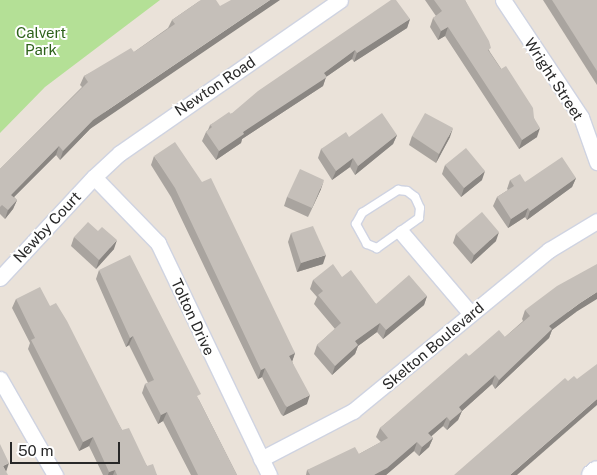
<!DOCTYPE html>
<html>
<head>
<meta charset="utf-8">
<style>
  body { margin:0 }
  #map { position:relative; width:597px; height:475px; overflow:hidden; background:#eae2d9; font-family:"Public Sans",sans-serif }
  div>[style] { position:absolute }
  [style*='--x'] { left:calc(var(--x)*1px); top:calc(var(--y)*1px); width:calc(var(--w)*1px); rotate:calc(var(--a)*1deg) }
  .green>* { inset:0; background:#b4e096 }
  .roads { filter:drop-shadow(1px 0 #cfd3e1) drop-shadow(-1px 0 #cfd3e1) drop-shadow(0 1px #cfd3e1) drop-shadow(0 -1px #cfd3e1) }
  .lane>* { height:8px; margin:-4px; padding:0 4px; transform-origin:4px; border-radius:4px; background:#fff }
  .street>* { height:15px; margin:-7.5px; padding:0 7.5px; transform-origin:7.5px; border-radius:7.5px; background:#fff }
  .secondary>* { height:20px; margin:-10px; padding:0 10px; transform-origin:10px; border-radius:10px; background:#fff }
  .wall>* { inset:0; background:#a9a49f }
  .shaded-wall>* { inset:0; background:#8a8682 }
  .building>* { inset:0; background:#c5bfb9 }
  span { translate:-50% -50%; white-space:nowrap; text-align:center; line-height:1.15; -webkit-text-stroke:4px #fff; paint-order:stroke }
  .park-label { font-size:15px; color:#2e621b }
  .street-label { font-size:15px; color:#282828 }
  .scale { position:absolute; left:10px; top:442px; width:110px; height:22px; box-sizing:border-box; border:2px solid #282828; border-top:0; padding-left:6px; font-size:15px; line-height:18px; white-space:nowrap; color:#282828; -webkit-text-stroke:4px #fff; paint-order:stroke }
</style>
</head>
<body>
<div id="map">
  <div class="green">
    <i style="clip-path:polygon(0 0,160px 0,45px 87px,0 133px)"></i>
  </div>
  <div class="roads">
    <div class="lane">
      <i style="--x:398;--y:190;--w:9;--a:6"></i>
      <i style="--x:407;--y:191;--w:10;--a:37"></i>
      <i style="--x:415;--y:197;--w:12;--a:66"></i>
      <i style="--x:420;--y:208;--w:10;--a:96"></i>
      <i style="--x:419;--y:218;--w:52;--a:144.5"></i>
      <i style="--x:377;--y:248;--w:11;--a:-158"></i>
      <i style="--x:367;--y:244;--w:23;--a:-119"></i>
      <i style="--x:356;--y:224;--w:13;--a:-61"></i>
      <i style="--x:362;--y:213;--w:43;--a:-32.6"></i>
    </div>
    <div class="street">
      <i style="--x:503;--y:0;--w:141;--a:56.3"></i>
      <i style="--x:581;--y:117;--w:48;--a:70.4"></i>
      <i style="--x:94;--y:177;--w:92;--a:45.9"></i>
      <i style="--x:158;--y:243;--w:257;--a:64.4"></i>
      <i style="--x:402;--y:233;--w:106;--a:49.6"></i>
      <i style="--x:0;--y:278;--w:138;--a:-47.1"></i>
      <i style="--x:94;--y:177;--w:35;--a:-43"></i>
      <i style="--x:120;--y:153;--w:268;--a:-34.8"></i>
      <i style="--x:0;--y:379;--w:111;--a:60.2"></i>
      <i style="--x:261;--y:459;--w:104;--a:-27.6"></i>
      <i style="--x:353;--y:411;--w:254;--a:-39.4"></i>
      <i style="--x:549;--y:250;--w:56;--a:-31.1"></i>
    </div>
    <div class="secondary">
      <i style="--x:592;--y:475;--w:6;--a:-39"></i>
    </div>
  </div>
  <div class="wall">
    <i style="clip-path:polygon(201px 0,90px 129px,60px 160px,56px 155px,14px 197px,17px 200px,13px 209px,5px 219px,0 214px,0 169px,82px 87px,80px 85px,84px 76px,134px 52px,168px 28px,172px 20px)"></i>
    <i style="clip-path:polygon(425px 0,465px 0,490px 52px,534px 118px,537px 137px,519px 149px,445px 36px,438px 40px,430px 27px,433px 18px,436px 16px)"></i>
    <i style="clip-path:polygon(543px 0,597px 0,597px 85px)"></i>
    <i style="clip-path:polygon(410px 19px,407px 28px,354px 62px,352px 59px,326px 77px,323px 86px,242px 139px,241px 143px,216px 160px,202px 141px,206px 132px,208px 130px,210px 125px)"></i>
    <i style="clip-path:polygon(397px 135px,393px 144px,355px 175px,350px 167px,332px 180px,318px 158px,321px 149px,349px 137px)"></i>
    <i style="clip-path:polygon(412px 136px,450px 137px,436px 163px,409px 145px)"></i>
    <i style="clip-path:polygon(154px 156px,295px 353px,292px 361px,307px 404px,283px 416px,281px 414px,262px 377px,258px 379px,171px 197px,151px 165px)"></i>
    <i style="clip-path:polygon(445px 165px,482px 180px,461px 197px,442px 174px)"></i>
    <i style="clip-path:polygon(576px 178px,572px 187px,527px 220px,525px 217px,508px 228px,493px 206px,497px 197px,508px 190px,507px 189px,510px 180px,525px 182px)"></i>
    <i style="clip-path:polygon(321px 189px,308px 217px,284px 206px,287px 197px)"></i>
    <i style="clip-path:polygon(291px 233px,323px 264px,297px 272px,288px 242px)"></i>
    <i style="clip-path:polygon(456px 234px,496px 241px,471px 264px,453px 243px)"></i>
    <i style="clip-path:polygon(74px 237px,114px 249px,96px 269px,71px 246px)"></i>
    <i style="clip-path:polygon(99px 270px,199px 400px,237px 475px,191px 475px,163px 421px,158px 424px,142px 393px,145px 384px,148px 383px,129px 345px,126px 347px,96px 279px)"></i>
    <i style="clip-path:polygon(342px 277px,376px 304px,427px 296px,424px 305px,383px 339px,377px 332px,358px 346px,355px 354px,332px 375px,314px 354px,317px 345px,335px 329px,314px 304px,317px 297px,310px 289px,313px 280px)"></i>
    <i style="clip-path:polygon(16px 299px,50px 306px,122px 430px,147px 466px,157px 475px,103px 475px,89px 446px,79px 451px,28px 349px,30px 343px,12px 308px)"></i>
    <i style="clip-path:polygon(525px 310px,576px 312px,552px 330px,549px 338px,495px 389px,492px 384px,462px 411px,458px 420px,447px 430px,443px 426px,431px 436px,433px 438px,429px 447px,419px 456px,414px 451px,386px 475px,306px 475px,307px 470px,359px 454px,381px 442px,376px 437px,380px 428px,469px 356px,505px 337px,523px 321px,522px 319px)"></i>
  </div>
  <div class="shaded-wall">
    <i style="clip-path:polygon(270px 0,280px 0,90px 129px,60px 160px,63px 151px,93px 120px)"></i>
    <i style="clip-path:polygon(410px 19px,407px 28px,354px 62px,357px 53px)"></i>
    <i style="clip-path:polygon(448px 27px,445px 36px,438px 40px,441px 31px)"></i>
    <i style="clip-path:polygon(355px 50px,352px 59px,326px 77px,323px 86px,242px 139px,241px 143px,216px 160px,219px 151px,243px 132px)"></i>
    <i style="clip-path:polygon(453px 128px,450px 137px,436px 163px,439px 154px)"></i>
    <i style="clip-path:polygon(540px 128px,537px 137px,519px 149px,522px 140px)"></i>
    <i style="clip-path:polygon(397px 135px,393px 144px,355px 175px,358px 166px)"></i>
    <i style="clip-path:polygon(59px 146px,56px 155px,7px 204px,11px 195px)"></i>
    <i style="clip-path:polygon(353px 158px,350px 167px,332px 180px,336px 171px)"></i>
    <i style="clip-path:polygon(485px 171px,482px 180px,461px 197px,464px 188px)"></i>
    <i style="clip-path:polygon(576px 178px,572px 187px,527px 220px,530px 211px)"></i>
    <i style="clip-path:polygon(324px 180px,321px 189px,308px 217px,312px 208px)"></i>
    <i style="clip-path:polygon(17px 200px,13px 209px,5px 219px,8px 210px)"></i>
    <i style="clip-path:polygon(528px 208px,525px 217px,508px 228px,511px 219px)"></i>
    <i style="clip-path:polygon(499px 232px,496px 241px,471px 264px,474px 255px)"></i>
    <i style="clip-path:polygon(117px 240px,114px 249px,96px 269px,99px 260px)"></i>
    <i style="clip-path:polygon(326px 255px,323px 264px,297px 272px,301px 263px)"></i>
    <i style="clip-path:polygon(597px 292px,597px 299px,576px 312px,552px 330px,549px 338px,495px 389px,499px 380px,549px 326px,580px 303px)"></i>
    <i style="clip-path:polygon(427px 296px,424px 305px,383px 339px,386px 330px)"></i>
    <i style="clip-path:polygon(380px 323px,377px 332px,358px 346px,355px 354px,332px 375px,335px 366px,355px 341px)"></i>
    <i style="clip-path:polygon(133px 336px,129px 345px,126px 347px,130px 338px)"></i>
    <i style="clip-path:polygon(295px 353px,292px 362px,289px 356px)"></i>
    <i style="clip-path:polygon(265px 368px,262px 377px,258px 379px,261px 370px)"></i>
    <i style="clip-path:polygon(495px 375px,492px 384px,462px 411px,458px 420px,447px 430px,450px 421px,459px 407px)"></i>
    <i style="clip-path:polygon(310px 395px,307px 404px,283px 416px,287px 407px)"></i>
    <i style="clip-path:polygon(597px 399px,597px 405px,517px 475px,510px 475px)"></i>
    <i style="clip-path:polygon(167px 412px,163px 421px,158px 424px,161px 415px)"></i>
    <i style="clip-path:polygon(447px 417px,443px 426px,425px 442px,428px 433px)"></i>
    <i style="clip-path:polygon(93px 437px,89px 446px,79px 451px,83px 442px)"></i>
    <i style="clip-path:polygon(433px 438px,429px 447px,419px 456px,422px 447px)"></i>
    <i style="clip-path:polygon(417px 442px,414px 451px,386px 475px,374px 475px)"></i>
    <i style="clip-path:polygon(9px 463px,6px 472px,3px 466px)"></i>
    <i style="clip-path:polygon(115px 470px,113px 475px,108px 475px,109px 472px)"></i>
  </div>
  <div class="building">
    <i style="clip-path:polygon(201px 0,216px 0,220px 6px,231px 0,270px 0,93px 120px,63px 151px,59px 146px,11px 195px,17px 200px,8px 210px,2px 205px,0 207px,0 169px,88px 82px,84px 76px,131px 48px,134px 52px,175px 24px,172px 20px)"></i>
    <i style="clip-path:polygon(391px 0,396px 0,410px 19px,357px 53px,355px 50px,324px 73px,327px 77px,243px 132px,244px 134px,219px 151px,206px 132px,212px 127px,210px 125px,229px 112px,231px 114px,258px 91px)"></i>
    <i style="clip-path:polygon(434px 0,465px 0,489px 41px,491px 48px,488px 50px,501px 69px,506px 66px,533px 108px,534px 118px,540px 128px,522px 140px,448px 27px,441px 31px,433px 18px,442px 11px)"></i>
    <i style="clip-path:polygon(552px 0,597px 0,597px 71px)"></i>
    <i style="clip-path:polygon(382px 113px,397px 135px,358px 166px,353px 158px,336px 171px,321px 149px,346px 132px,349px 137px)"></i>
    <i style="clip-path:polygon(425px 113px,453px 128px,439px 154px,412px 136px)"></i>
    <i style="clip-path:polygon(175px 142px,202px 182px,211px 178px,295px 353px,289px 356px,310px 395px,287px 407px,285px 405px,265px 368px,261px 370px,175px 188px,154px 156px)"></i>
    <i style="clip-path:polygon(466px 148px,485px 171px,464px 188px,445px 165px)"></i>
    <i style="clip-path:polygon(562px 157px,576px 178px,530px 211px,528px 208px,511px 219px,497px 197px,514px 186px,510px 180px,520px 174px,525px 182px)"></i>
    <i style="clip-path:polygon(300px 169px,324px 180px,312px 208px,287px 197px)"></i>
    <i style="clip-path:polygon(482px 212px,499px 232px,474px 255px,456px 234px)"></i>
    <i style="clip-path:polygon(88px 222px,98px 231px,102px 227px,117px 240px,99px 260px,74px 237px)"></i>
    <i style="clip-path:polygon(313px 226px,326px 255px,301px 263px,291px 233px)"></i>
    <i style="clip-path:polygon(130px 255px,201px 394px,197px 396px,237px 475px,198px 475px,167px 412px,161px 415px,145px 384px,154px 380px,133px 336px,130px 338px,99px 270px)"></i>
    <i style="clip-path:polygon(333px 264px,342px 277px,351px 270px,376px 304px,409px 275px,427px 296px,386px 330px,380px 323px,355px 341px,358px 345px,335px 366px,317px 345px,341px 323px,318px 295px,323px 291px,313px 280px)"></i>
    <i style="clip-path:polygon(597px 264px,597px 292px,580px 303px,549px 326px,552px 329px,499px 380px,495px 375px,459px 407px,462px 411px,450px 421px,447px 417px,428px 433px,433px 438px,422px 447px,417px 442px,387px 468px,374px 475px,310px 475px,307px 470px,355px 447px,359px 454px,388px 438px,380px 428px,466px 353px,469px 356px,499px 330px,505px 337px,530px 316px,525px 310px,557px 286px)"></i>
    <i style="clip-path:polygon(40px 287px,50px 306px,56px 303px,67px 321px,122px 430px,129px 428px,147px 466px,153px 464px,157px 475px,117px 475px,115px 470px,109px 472px,93px 437px,83px 442px,31px 340px,35px 338px,16px 299px)"></i>
    <i style="clip-path:polygon(597px 364px,597px 399px,510px 475px,454px 475px,565px 378px,568px 381px,574px 376px,577px 379px)"></i>
    <i style="clip-path:polygon(0 444px,9px 463px,3px 466px,8px 475px,0 475px)"></i>
  </div>
  <div class="park-label">
    <span style="left:41px;top:41px">Calvert<br>Park</span>
  </div>
  <div class="street-label">
    <span style="left:554px;top:79px;rotate:57deg">Wright Street</span>
    <span style="left:215px;top:86px;rotate:-34deg">Newton Road</span>
    <span style="left:47px;top:227px;rotate:-47deg">Newby Court</span>
    <span style="left:193px;top:317px;rotate:65deg">Tolton Drive</span>
    <span style="left:433px;top:346px;rotate:-40deg">Skelton Boulevard</span>
  </div>
  <div class="scale">50 m</div>
</div>
</body>
</html>
